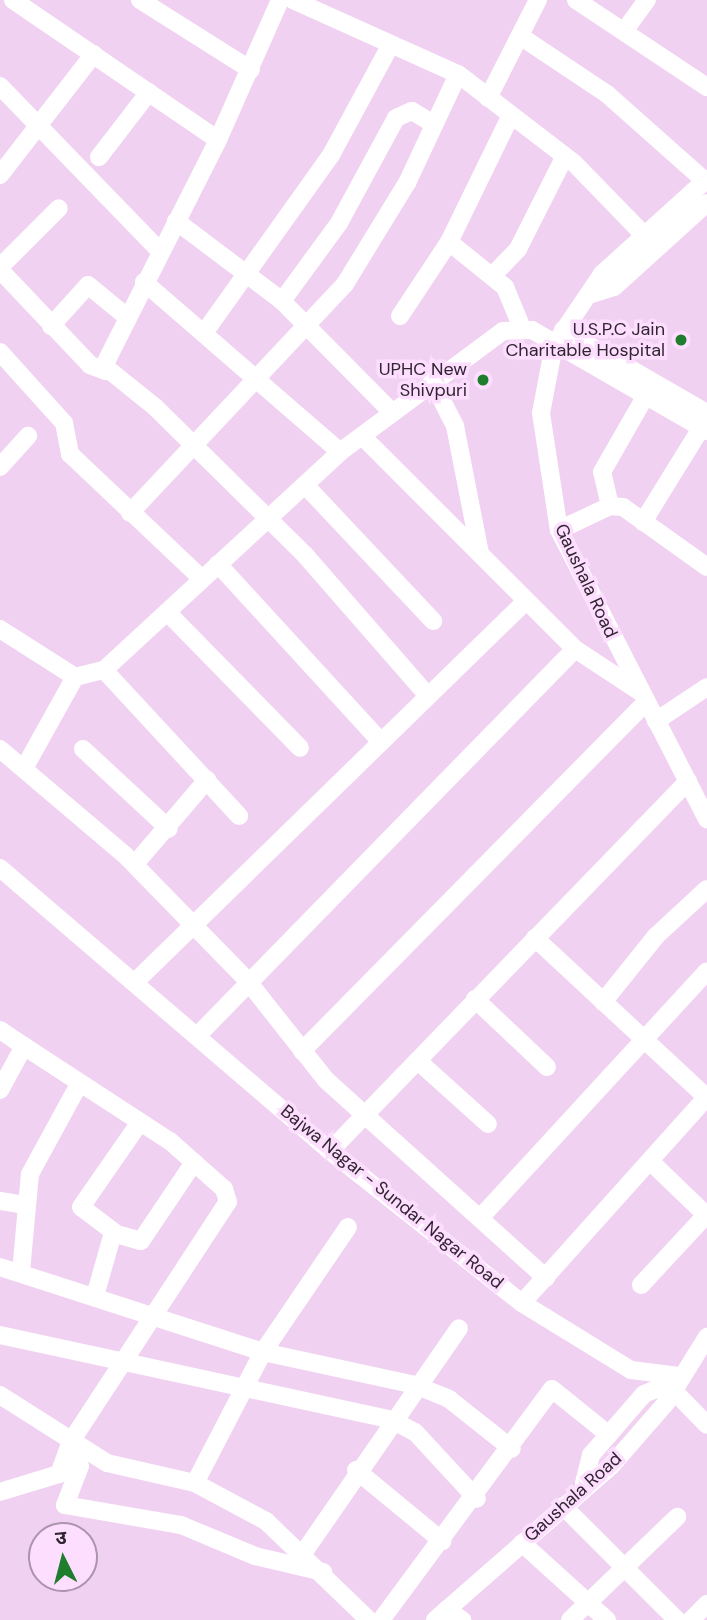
<!DOCTYPE html>
<html>
<head>
<meta charset="utf-8">
<style>
  body { margin:0 }
  #map { position:relative; width:707px; height:1620px; overflow:hidden; background:#f1d1f1; font-family:"DM Sans","Noto Sans Devanagari",sans-serif }
  div>[style] { position:absolute }
  [style*='--x'] { left:calc(var(--x)*1px); top:calc(var(--y)*1px); width:calc(var(--w)*1px); rotate:calc(var(--a)*1deg) }
  .minor>* { height:18px; margin:-9px; padding:0 9px; transform-origin:9px; border-radius:9px; background:#fff }
  .dots>* { width:19px; height:19px; translate:-50% -50%; box-sizing:border-box; border:4px solid #fedeff; border-radius:50% }
  span { translate:-50% -50%; white-space:nowrap; text-align:center; line-height:1.15; -webkit-text-stroke:7px #fedeff; paint-order:stroke }
  .poi-label { font-size:18px; color:#312531 }
  .right { translate:-100% -50%; text-align:right }
  .street-label { font-size:18px; color:#312531 }
  .north { position:absolute; left:28px; top:1522px; width:70px; height:70px; box-sizing:border-box; background:#fedeff; border:2px solid #ac94ad; border-radius:50%; rotate:354deg; font-size:19px; font-weight:700; line-height:28px; text-align:center; color:#312531 }
  .north::after { content:''; display:block; margin:auto; width:24px; height:32px; background:#1f7d2e; clip-path:polygon(50% 0,100% 100%,50% 72%,0 100%) }
</style>
</head>
<body>
<div id="map">
  <div class="minor">
    <i style="--x:13;--y:0;--w:248;--a:34.3"></i>
    <i style="--x:140;--y:0;--w:131;--a:32.2"></i>
    <i style="--x:280;--y:0;--w:153;--a:113.9"></i>
    <i style="--x:218;--y:140;--w:253;--a:116.8"></i>
    <i style="--x:104;--y:366;--w:65;--a:38.8"></i>
    <i style="--x:155;--y:407;--w:211;--a:44.6"></i>
    <i style="--x:305;--y:555;--w:186;--a:48.9"></i>
    <i style="--x:293;--y:0;--w:181;--a:24.2"></i>
    <i style="--x:458;--y:74;--w:146;--a:37.5"></i>
    <i style="--x:574;--y:163;--w:102;--a:45.8"></i>
    <i style="--x:576;--y:0;--w:157;--a:33.6"></i>
    <i style="--x:625;--y:30;--w:37;--a:-54"></i>
    <i style="--x:520;--y:36;--w:105;--a:33.7"></i>
    <i style="--x:607;--y:94;--w:131;--a:41.6"></i>
    <i style="--x:0;--y:86;--w:230;--a:45.9"></i>
    <i style="--x:488;--y:98;--w:110;--a:-63"></i>
    <i style="--x:511;--y:115;--w:141;--a:116"></i>
    <i style="--x:449;--y:242;--w:72;--a:38.8"></i>
    <i style="--x:505;--y:287;--w:44;--a:67.5"></i>
    <i style="--x:99;--y:157;--w:82;--a:-52.4"></i>
    <i style="--x:0;--y:175;--w:153;--a:-52.2"></i>
    <i style="--x:707;--y:179;--w:142;--a:137.9"></i>
    <i style="--x:602;--y:274;--w:86;--a:124.1"></i>
    <i style="--x:554;--y:345;--w:69;--a:100.8"></i>
    <i style="--x:541;--y:413;--w:118;--a:81.3"></i>
    <i style="--x:559;--y:530;--w:325;--a:62.9"></i>
    <i style="--x:176;--y:221;--w:133;--a:37"></i>
    <i style="--x:282;--y:301;--w:156;--a:45.3"></i>
    <i style="--x:0;--y:267;--w:83;--a:-45"></i>
    <i style="--x:0;--y:270;--w:131;--a:46.5"></i>
    <i style="--x:90;--y:365;--w:17;--a:21"></i>
    <i style="--x:494;--y:274;--w:35;--a:-46"></i>
    <i style="--x:518;--y:249;--w:104;--a:-63.2"></i>
    <i style="--x:144;--y:282;--w:259;--a:40.9"></i>
    <i style="--x:592;--y:294;--w:23;--a:-18"></i>
    <i style="--x:614;--y:287;--w:125;--a:-42.1"></i>
    <i style="--x:282;--y:301;--w:97;--a:-53.8"></i>
    <i style="--x:339;--y:223;--w:119;--a:-61.5"></i>
    <i style="--x:396;--y:118;--w:17;--a:-24"></i>
    <i style="--x:412;--y:111;--w:26;--a:31"></i>
    <i style="--x:400;--y:316;--w:89;--a:-56.5"></i>
    <i style="--x:51;--y:326;--w:55;--a:-47.9"></i>
    <i style="--x:88;--y:285;--w:50;--a:39.4"></i>
    <i style="--x:563;--y:330;--w:166;--a:30"></i>
    <i style="--x:204;--y:333;--w:219;--a:-54.5"></i>
    <i style="--x:331;--y:155;--w:124;--a:-61.6"></i>
    <i style="--x:0;--y:352;--w:96;--a:48"></i>
    <i style="--x:64;--y:423;--w:32;--a:79"></i>
    <i style="--x:70;--y:454;--w:180;--a:43.4"></i>
    <i style="--x:432;--y:381;--w:51;--a:62.9"></i>
    <i style="--x:455;--y:426;--w:130;--a:78.9"></i>
    <i style="--x:362;--y:436;--w:301;--a:45"></i>
    <i style="--x:575;--y:649;--w:80;--a:33.3"></i>
    <i style="--x:0;--y:467;--w:42;--a:-47.9"></i>
    <i style="--x:305;--y:485;--w:187;--a:46.7"></i>
    <i style="--x:610;--y:506;--w:35;--a:-103"></i>
    <i style="--x:602;--y:472;--w:86;--a:-60.2"></i>
    <i style="--x:130;--y:513;--w:314;--a:-46.8"></i>
    <i style="--x:345;--y:284;--w:119;--a:-58.5"></i>
    <i style="--x:407;--y:183;--w:120;--a:-64.9"></i>
    <i style="--x:643;--y:522;--w:110;--a:-58.3"></i>
    <i style="--x:559;--y:530;--w:56;--a:-25.2"></i>
    <i style="--x:610;--y:506;--w:13;--a:4"></i>
    <i style="--x:623;--y:507;--w:103;--a:35.5"></i>
    <i style="--x:218;--y:564;--w:241;--a:47.5"></i>
    <i style="--x:167;--y:612;--w:190;--a:45.6"></i>
    <i style="--x:0;--y:629;--w:89;--a:32.6"></i>
    <i style="--x:75;--y:677;--w:30;--a:-14"></i>
    <i style="--x:104;--y:670;--w:321;--a:-42.7"></i>
    <i style="--x:340;--y:452;--w:203;--a:-36.6"></i>
    <i style="--x:503;--y:331;--w:29;--a:-2"></i>
    <i style="--x:532;--y:330;--w:202;--a:30"></i>
    <i style="--x:104;--y:670;--w:199;--a:47.2"></i>
    <i style="--x:656;--y:721;--w:61;--a:-33.7"></i>
    <i style="--x:0;--y:749;--w:162;--a:40.3"></i>
    <i style="--x:124;--y:854;--w:175;--a:45.7"></i>
    <i style="--x:246;--y:979;--w:129;--a:51.6"></i>
    <i style="--x:326;--y:1080;--w:296;--a:42"></i>
    <i style="--x:83;--y:749;--w:117;--a:42.9"></i>
    <i style="--x:26;--y:765;--w:101;--a:-60.9"></i>
    <i style="--x:135;--y:864;--w:111;--a:-49.4"></i>
    <i style="--x:0;--y:868;--w:435;--a:40.6"></i>
    <i style="--x:330;--y:1151;--w:245;--a:38.4"></i>
    <i style="--x:522;--y:1303;--w:128;--a:31.6"></i>
    <i style="--x:631;--y:1370;--w:48;--a:7.1"></i>
    <i style="--x:535;--y:938;--w:235;--a:42.9"></i>
    <i style="--x:136;--y:981;--w:545;--a:-44.26"></i>
    <i style="--x:475;--y:999;--w:99;--a:43.4"></i>
    <i style="--x:603;--y:1002;--w:85;--a:-51.2"></i>
    <i style="--x:656;--y:936;--w:69;--a:-42.7"></i>
    <i style="--x:0;--y:1030;--w:29;--a:34"></i>
    <i style="--x:24;--y:1046;--w:50;--a:118.6"></i>
    <i style="--x:199;--y:1034;--w:538;--a:-45.68"></i>
    <i style="--x:302;--y:1051;--w:490;--a:-45.4"></i>
    <i style="--x:418;--y:1061;--w:94;--a:42"></i>
    <i style="--x:330;--y:1151;--w:515;--a:-45.94"></i>
    <i style="--x:650;--y:1161;--w:79;--a:44"></i>
    <i style="--x:0;--y:1201;--w:26;--a:9"></i>
    <i style="--x:480;--y:1218;--w:335;--a:-47.4"></i>
    <i style="--x:114;--y:1232;--w:41;--a:-142.9"></i>
    <i style="--x:81;--y:1207;--w:103;--a:-55.2"></i>
    <i style="--x:0;--y:1267;--w:276;--a:17.9"></i>
    <i style="--x:263;--y:1352;--w:156;--a:12.2"></i>
    <i style="--x:415;--y:1385;--w:37;--a:22"></i>
    <i style="--x:449;--y:1399;--w:80;--a:38.4"></i>
    <i style="--x:21;--y:1272;--w:98;--a:-84.8"></i>
    <i style="--x:30;--y:1174;--w:100;--a:-61.4"></i>
    <i style="--x:641;--y:1285;--w:96;--a:-47.1"></i>
    <i style="--x:95;--y:1296;--w:66;--a:-74.1"></i>
    <i style="--x:113;--y:1233;--w:29;--a:16"></i>
    <i style="--x:141;--y:1241;--w:95;--a:-56.1"></i>
    <i style="--x:522;--y:1303;--w:277;--a:-48.1"></i>
    <i style="--x:0;--y:1335;--w:401;--a:12.2"></i>
    <i style="--x:392;--y:1420;--w:26;--a:28"></i>
    <i style="--x:415;--y:1432;--w:91;--a:47.2"></i>
    <i style="--x:672;--y:1389;--w:50;--a:45.8"></i>
    <i style="--x:0;--y:1395;--w:127;--a:32.4"></i>
    <i style="--x:107;--y:1463;--w:90;--a:12.8"></i>
    <i style="--x:195;--y:1483;--w:81;--a:28.2"></i>
    <i style="--x:266;--y:1521;--w:143;--a:43.9"></i>
    <i style="--x:70;--y:1443;--w:25;--a:67"></i>
    <i style="--x:80;--y:1466;--w:42;--a:111"></i>
    <i style="--x:65;--y:1505;--w:118;--a:9.8"></i>
    <i style="--x:181;--y:1525;--w:80;--a:22.7"></i>
    <i style="--x:255;--y:1556;--w:70;--a:13.2"></i>
    <i style="--x:356;--y:1470;--w:112;--a:39.5"></i>
    <i style="--x:195;--y:1483;--w:148;--a:-62.6"></i>
    <i style="--x:263;--y:1352;--w:151;--a:-55.8"></i>
    <i style="--x:584;--y:1483;--w:29;--a:-76"></i>
    <i style="--x:591;--y:1455;--w:81;--a:-49"></i>
    <i style="--x:644;--y:1394;--w:35;--a:-22"></i>
    <i style="--x:0;--y:1492;--w:62;--a:-17"></i>
    <i style="--x:59;--y:1474;--w:33;--a:-70"></i>
    <i style="--x:70;--y:1443;--w:288;--a:-56.8"></i>
    <i style="--x:228;--y:1202;--w:14;--a:-107"></i>
    <i style="--x:224;--y:1189;--w:71;--a:-138.4"></i>
    <i style="--x:171;--y:1142;--w:176;--a:-146.9"></i>
    <i style="--x:563;--y:1506;--w:161;--a:45"></i>
    <i style="--x:522;--y:1543;--w:115;--a:42.2"></i>
    <i style="--x:304;--y:1552;--w:272;--a:-55.3"></i>
    <i style="--x:447;--y:1609;--w:19;--a:36"></i>
    <i style="--x:381;--y:1620;--w:287;--a:-53.5"></i>
    <i style="--x:552;--y:1389;--w:73;--a:38.9"></i>
    <i style="--x:435;--y:1620;--w:234;--a:-41.2"></i>
    <i style="--x:611;--y:1466;--w:84;--a:-48.9"></i>
    <i style="--x:666;--y:1403;--w:78;--a:-58.2"></i>
    <i style="--x:570;--y:1620;--w:149;--a:-43.9"></i>
    <i style="--x:691;--y:1620;--w:23;--a:-45"></i>
  </div>
  <div class="dots">
    <i style="left:681px;top:340px;background:#1f7d2e"></i>
    <i style="left:483px;top:380px;background:#1f7d2e"></i>
  </div>
  <div class="poi-label">
    <span class="right" style="left:665px;top:340px">U.S.P.C Jain<br>Charitable Hospital</span>
    <span class="right" style="left:467px;top:380px">UPHC New<br>Shivpuri</span>
  </div>
  <div class="street-label">
    <span style="left:586px;top:581px;rotate:65deg">Gaushala Road</span>
    <span style="left:392px;top:1197px;rotate:39deg">Bajwa Nagar - Sundar Nagar Road</span>
    <span style="left:573px;top:1497px;rotate:-42deg">Gaushala Road</span>
  </div>
  <div class="north">उ</div>
</div>
</body>
</html>
